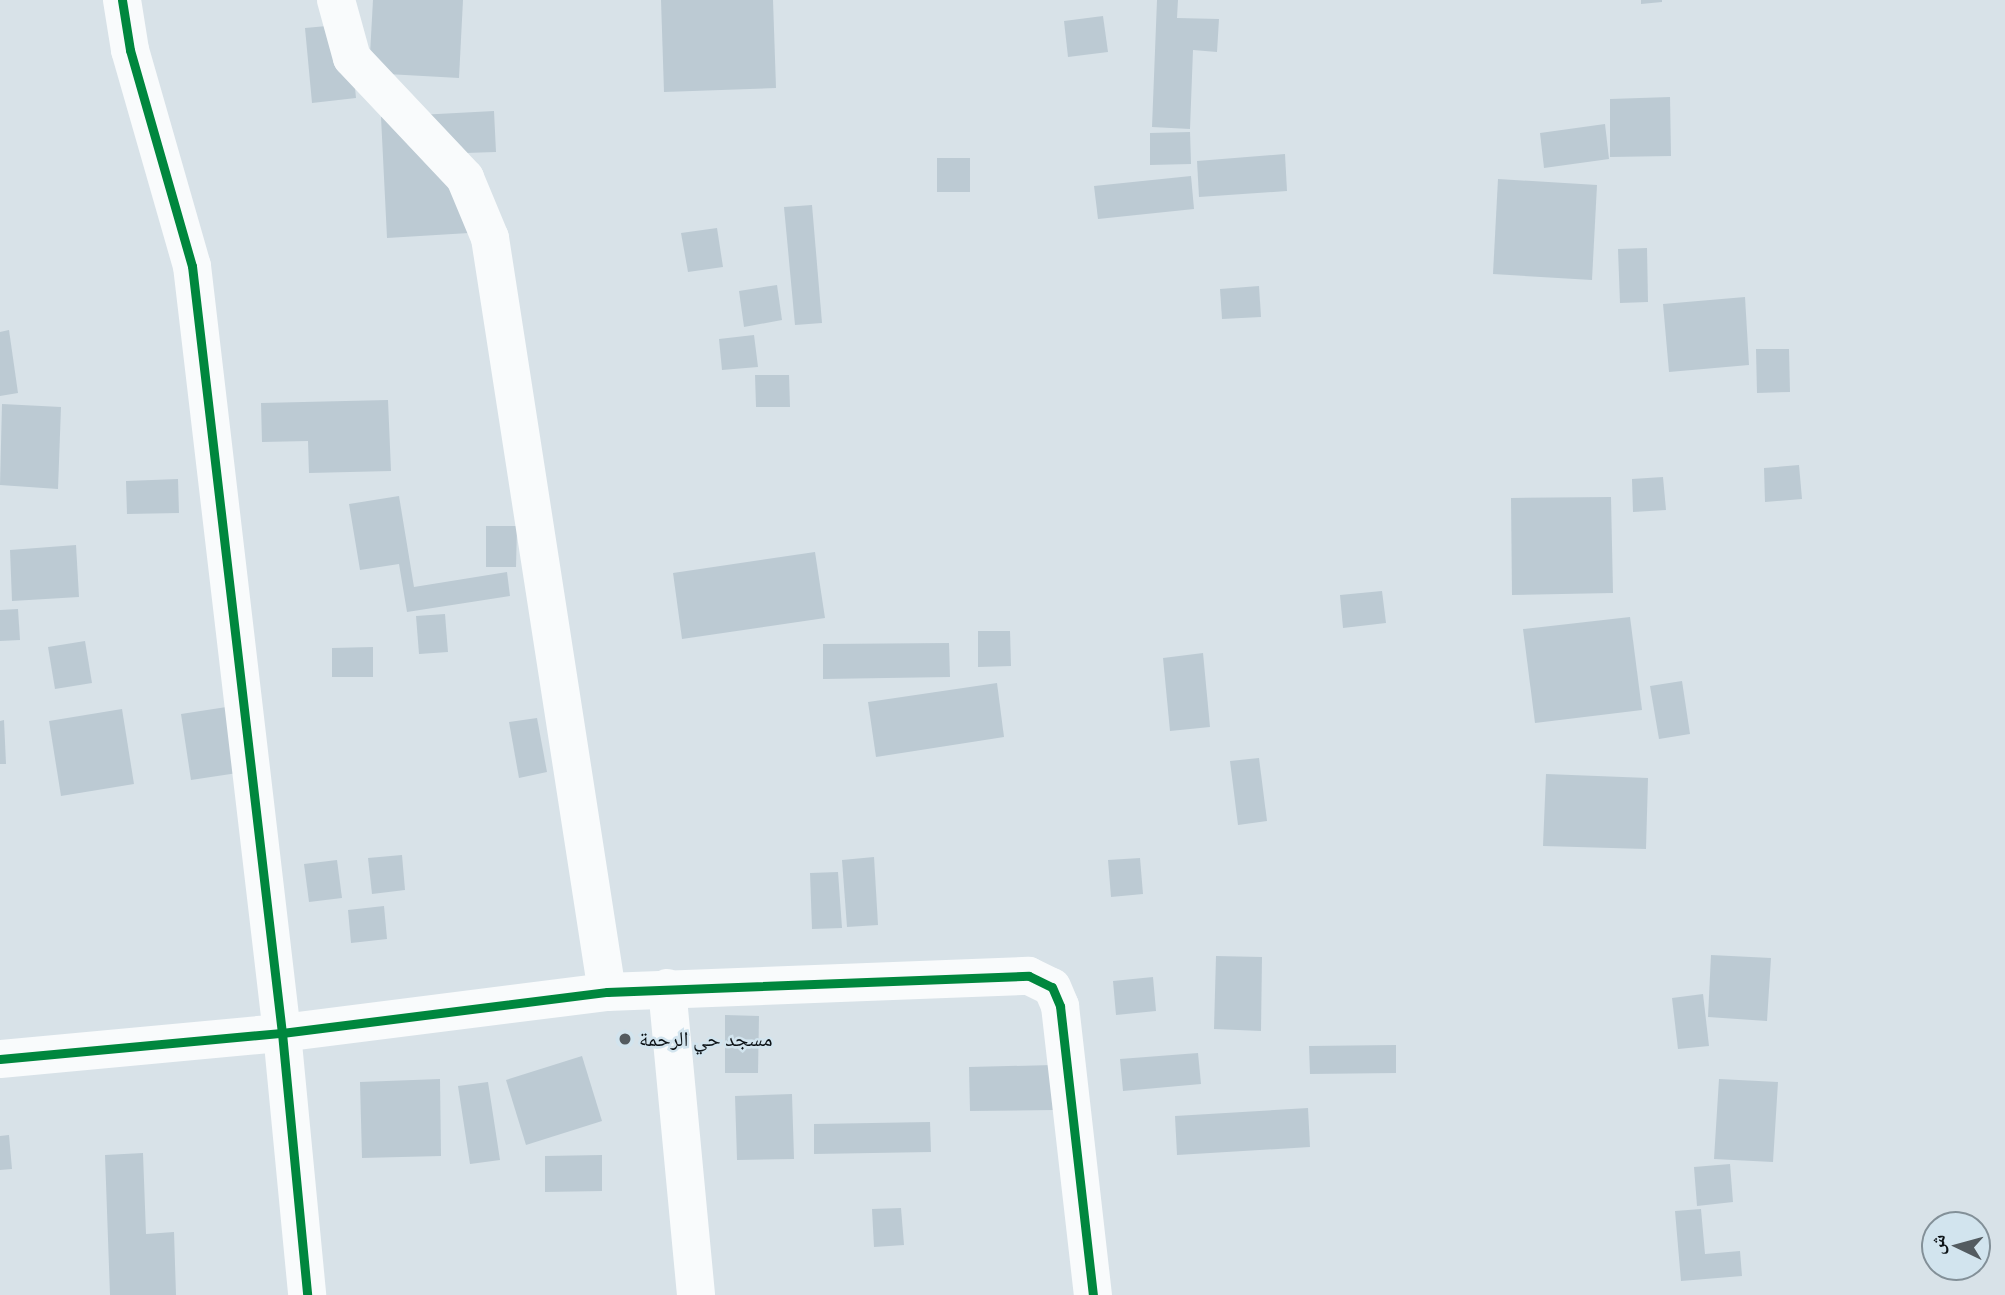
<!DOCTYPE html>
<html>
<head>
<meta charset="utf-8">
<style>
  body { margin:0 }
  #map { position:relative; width:2005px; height:1295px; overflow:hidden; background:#d8e2e8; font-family:"PT Sans Narrow","Noto Naskh Arabic",sans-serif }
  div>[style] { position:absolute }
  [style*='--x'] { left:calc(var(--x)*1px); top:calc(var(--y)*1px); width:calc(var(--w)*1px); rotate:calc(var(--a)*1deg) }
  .building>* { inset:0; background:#bccad3 }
  .minor>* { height:38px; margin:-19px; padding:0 19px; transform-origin:19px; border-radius:19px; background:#f9fbfc }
  .cycleway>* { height:9px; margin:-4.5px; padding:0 4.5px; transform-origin:4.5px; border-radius:4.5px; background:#00873e }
  .dots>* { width:19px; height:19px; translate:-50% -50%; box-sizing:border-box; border:4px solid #d2e4ee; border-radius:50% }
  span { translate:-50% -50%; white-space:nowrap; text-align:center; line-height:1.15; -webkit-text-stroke:5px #d2e4ee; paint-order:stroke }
  .poi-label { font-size:21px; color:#0c1216 }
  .left { translate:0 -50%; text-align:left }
  .north { position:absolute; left:1921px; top:1211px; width:70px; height:70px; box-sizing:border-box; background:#d2e4ee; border:2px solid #839098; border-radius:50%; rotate:275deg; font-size:19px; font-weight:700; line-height:28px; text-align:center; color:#0c1216 }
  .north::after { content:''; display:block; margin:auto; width:24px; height:32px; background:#535b60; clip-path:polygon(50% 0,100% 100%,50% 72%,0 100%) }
</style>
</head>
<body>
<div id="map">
  <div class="building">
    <i style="clip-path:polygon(373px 0,463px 0,459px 78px,369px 73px)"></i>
    <i style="clip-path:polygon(661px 0,773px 0,776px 88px,664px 92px)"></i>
    <i style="clip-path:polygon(1157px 0,1178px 0,1177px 18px,1219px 19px,1217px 52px,1193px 50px,1190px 129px,1152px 127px)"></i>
    <i style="clip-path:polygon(1641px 0,1662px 0,1662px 2px,1641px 4px)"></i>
    <i style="clip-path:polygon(1103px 16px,1108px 52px,1068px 57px,1064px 21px)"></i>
    <i style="clip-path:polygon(349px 24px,356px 98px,312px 103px,305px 28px)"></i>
    <i style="clip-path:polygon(1670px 97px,1671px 156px,1610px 157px,1610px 99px)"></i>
    <i style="clip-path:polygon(494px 111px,496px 152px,465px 153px,469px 233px,387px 238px,381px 117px)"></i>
    <i style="clip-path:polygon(1605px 124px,1609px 159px,1544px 168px,1540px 133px)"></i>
    <i style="clip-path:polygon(1190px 132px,1191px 164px,1150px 165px,1150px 133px)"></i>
    <i style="clip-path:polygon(1285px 154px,1287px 191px,1199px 197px,1197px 161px)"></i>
    <i style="clip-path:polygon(937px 158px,970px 158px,970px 192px,937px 192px)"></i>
    <i style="clip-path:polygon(1191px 176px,1194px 209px,1098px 219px,1094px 186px)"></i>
    <i style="clip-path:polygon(1498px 179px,1597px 185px,1592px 280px,1493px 274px)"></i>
    <i style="clip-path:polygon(812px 205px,822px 323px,795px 325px,784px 207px)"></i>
    <i style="clip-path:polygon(717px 228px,723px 267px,688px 272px,681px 233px)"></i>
    <i style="clip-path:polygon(1647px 248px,1648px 302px,1620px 303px,1618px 249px)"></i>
    <i style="clip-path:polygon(777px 285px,782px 320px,744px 327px,739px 291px)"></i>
    <i style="clip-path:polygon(1259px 286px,1261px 317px,1222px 319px,1220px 289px)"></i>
    <i style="clip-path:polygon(1745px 297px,1749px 365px,1669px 372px,1663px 304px)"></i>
    <i style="clip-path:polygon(9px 330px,18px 393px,0 396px,0 332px)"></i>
    <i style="clip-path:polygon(754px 335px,758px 367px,722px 370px,719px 339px)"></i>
    <i style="clip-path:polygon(1756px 349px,1789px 349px,1790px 392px,1757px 393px)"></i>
    <i style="clip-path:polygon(755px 375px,789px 375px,790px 407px,756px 407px)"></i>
    <i style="clip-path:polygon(388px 400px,391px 471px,309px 473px,308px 441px,262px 442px,261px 403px)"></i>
    <i style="clip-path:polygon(2px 404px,61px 407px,58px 489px,0 485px)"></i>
    <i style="clip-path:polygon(1799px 465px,1802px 499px,1765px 502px,1764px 468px)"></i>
    <i style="clip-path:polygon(1663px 477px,1666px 510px,1633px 512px,1632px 479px)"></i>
    <i style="clip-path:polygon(178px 479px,179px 513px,127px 514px,126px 481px)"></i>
    <i style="clip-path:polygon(399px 496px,414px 587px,507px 572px,510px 596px,407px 612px,399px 564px,360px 570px,349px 504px)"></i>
    <i style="clip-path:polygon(1611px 497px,1613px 593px,1512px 595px,1511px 498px)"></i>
    <i style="clip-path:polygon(486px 526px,517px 526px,516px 567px,486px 567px)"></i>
    <i style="clip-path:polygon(76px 545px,79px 597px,12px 601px,10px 550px)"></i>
    <i style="clip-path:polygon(815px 552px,825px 618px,682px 639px,673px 573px)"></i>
    <i style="clip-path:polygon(1382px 591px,1386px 623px,1343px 628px,1340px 595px)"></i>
    <i style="clip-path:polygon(18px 609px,20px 640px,0 641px,0 610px)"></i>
    <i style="clip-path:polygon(445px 614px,448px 652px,419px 654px,416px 616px)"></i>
    <i style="clip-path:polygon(1630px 617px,1642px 710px,1535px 723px,1523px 629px)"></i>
    <i style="clip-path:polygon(978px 631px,1010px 631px,1011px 666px,978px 667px)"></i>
    <i style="clip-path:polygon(85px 641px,92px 683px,55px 689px,48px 647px)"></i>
    <i style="clip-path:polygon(949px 643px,950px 677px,823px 679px,823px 644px)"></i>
    <i style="clip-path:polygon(373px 647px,373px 677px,332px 677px,332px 648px)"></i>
    <i style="clip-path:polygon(1203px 653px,1210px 727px,1170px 731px,1163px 658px)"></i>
    <i style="clip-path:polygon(1682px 681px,1690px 734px,1659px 739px,1650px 686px)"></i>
    <i style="clip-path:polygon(997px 683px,1004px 737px,876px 757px,868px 702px)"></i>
    <i style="clip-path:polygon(233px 706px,244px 772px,191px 780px,181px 714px)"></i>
    <i style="clip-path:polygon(122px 709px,134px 784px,61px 796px,49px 721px)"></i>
    <i style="clip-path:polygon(537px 718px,547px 772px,519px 778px,509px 722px)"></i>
    <i style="clip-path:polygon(4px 720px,6px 764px,0 764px,0 721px)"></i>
    <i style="clip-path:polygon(1259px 758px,1267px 821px,1238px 825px,1230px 761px)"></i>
    <i style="clip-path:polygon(1546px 774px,1648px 778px,1646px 849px,1543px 846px)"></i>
    <i style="clip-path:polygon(402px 855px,405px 890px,372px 894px,368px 858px)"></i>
    <i style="clip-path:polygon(874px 857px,878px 925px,847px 927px,842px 860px)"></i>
    <i style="clip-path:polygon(1140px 858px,1143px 894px,1111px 897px,1108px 860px)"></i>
    <i style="clip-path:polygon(337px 860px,342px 898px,309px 902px,304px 864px)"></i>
    <i style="clip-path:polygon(838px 872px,842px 928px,812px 929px,810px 873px)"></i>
    <i style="clip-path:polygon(384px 906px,387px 939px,351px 943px,348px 910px)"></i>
    <i style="clip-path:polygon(1711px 955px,1771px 958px,1767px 1021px,1708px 1017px)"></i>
    <i style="clip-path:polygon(1216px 956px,1262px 957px,1261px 1031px,1214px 1029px)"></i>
    <i style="clip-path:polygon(1153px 977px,1156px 1011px,1116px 1015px,1113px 981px)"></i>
    <i style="clip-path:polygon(1703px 994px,1709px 1046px,1678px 1049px,1672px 998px)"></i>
    <i style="clip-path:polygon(725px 1015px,759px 1016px,758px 1073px,725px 1073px)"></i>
    <i style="clip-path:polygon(1396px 1045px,1396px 1073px,1310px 1074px,1309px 1046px)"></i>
    <i style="clip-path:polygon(1198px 1053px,1201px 1084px,1123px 1091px,1120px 1059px)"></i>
    <i style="clip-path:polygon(582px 1056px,602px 1121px,526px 1145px,506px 1080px)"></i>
    <i style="clip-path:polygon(1053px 1065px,1054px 1110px,970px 1111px,969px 1067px)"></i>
    <i style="clip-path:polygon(440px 1079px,441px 1156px,362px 1158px,360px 1082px)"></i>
    <i style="clip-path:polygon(1719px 1079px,1778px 1082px,1773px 1162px,1714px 1159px)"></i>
    <i style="clip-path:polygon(488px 1082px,500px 1160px,470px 1164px,458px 1086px)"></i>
    <i style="clip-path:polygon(792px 1094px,794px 1159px,737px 1160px,735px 1096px)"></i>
    <i style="clip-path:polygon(1308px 1108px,1310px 1147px,1177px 1155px,1175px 1116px)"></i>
    <i style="clip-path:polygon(930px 1122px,931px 1152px,814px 1154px,814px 1124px)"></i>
    <i style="clip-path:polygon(9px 1135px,12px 1169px,0 1170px,0 1136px)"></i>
    <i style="clip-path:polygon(143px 1153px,146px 1234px,174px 1232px,176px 1295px,110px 1295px,105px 1155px)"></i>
    <i style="clip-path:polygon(602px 1155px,602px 1191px,545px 1192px,545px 1156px)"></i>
    <i style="clip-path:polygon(1730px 1164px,1733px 1202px,1697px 1206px,1694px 1167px)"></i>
    <i style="clip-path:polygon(901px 1208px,904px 1245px,874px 1247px,872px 1209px)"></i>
    <i style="clip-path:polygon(1701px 1209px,1705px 1254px,1740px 1251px,1742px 1276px,1681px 1281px,1675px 1211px)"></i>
  </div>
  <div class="minor">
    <i style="--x:122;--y:0;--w:51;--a:80.9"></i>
    <i style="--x:130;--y:50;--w:225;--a:74"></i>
    <i style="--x:192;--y:266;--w:772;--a:83.31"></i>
    <i style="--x:282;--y:1033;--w:263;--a:84.5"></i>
    <i style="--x:336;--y:0;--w:60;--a:74.6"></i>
    <i style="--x:352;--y:58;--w:165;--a:46.7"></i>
    <i style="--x:465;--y:178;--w:65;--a:67.4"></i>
    <i style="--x:490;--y:238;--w:763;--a:81.18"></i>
    <i style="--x:667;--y:988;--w:308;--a:84.6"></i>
    <i style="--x:0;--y:1059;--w:283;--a:-5.3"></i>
    <i style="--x:282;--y:1033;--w:328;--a:-7.2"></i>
    <i style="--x:607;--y:992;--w:422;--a:-2.2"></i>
    <i style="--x:1029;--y:976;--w:25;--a:26"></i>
    <i style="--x:1052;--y:987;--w:21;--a:67"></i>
    <i style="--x:1060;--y:1006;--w:291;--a:83.5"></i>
  </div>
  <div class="cycleway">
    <i style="--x:122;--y:0;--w:51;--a:80.9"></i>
    <i style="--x:130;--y:50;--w:225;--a:74"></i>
    <i style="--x:192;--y:266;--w:772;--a:83.31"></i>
    <i style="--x:282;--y:1033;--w:263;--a:84.5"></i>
    <i style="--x:0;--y:1059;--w:283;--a:-5.3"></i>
    <i style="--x:282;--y:1033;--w:328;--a:-7.2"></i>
    <i style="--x:607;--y:992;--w:422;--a:-2.2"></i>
    <i style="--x:1029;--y:976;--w:25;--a:26"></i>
    <i style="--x:1052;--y:987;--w:21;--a:67"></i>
    <i style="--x:1060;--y:1006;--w:291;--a:83.5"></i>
  </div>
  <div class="dots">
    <i style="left:625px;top:1039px;background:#535b60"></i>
  </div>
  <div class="poi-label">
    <span class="left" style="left:639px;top:1039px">مسجد حي الرحمة</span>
  </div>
  <div class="north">ش</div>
</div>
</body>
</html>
